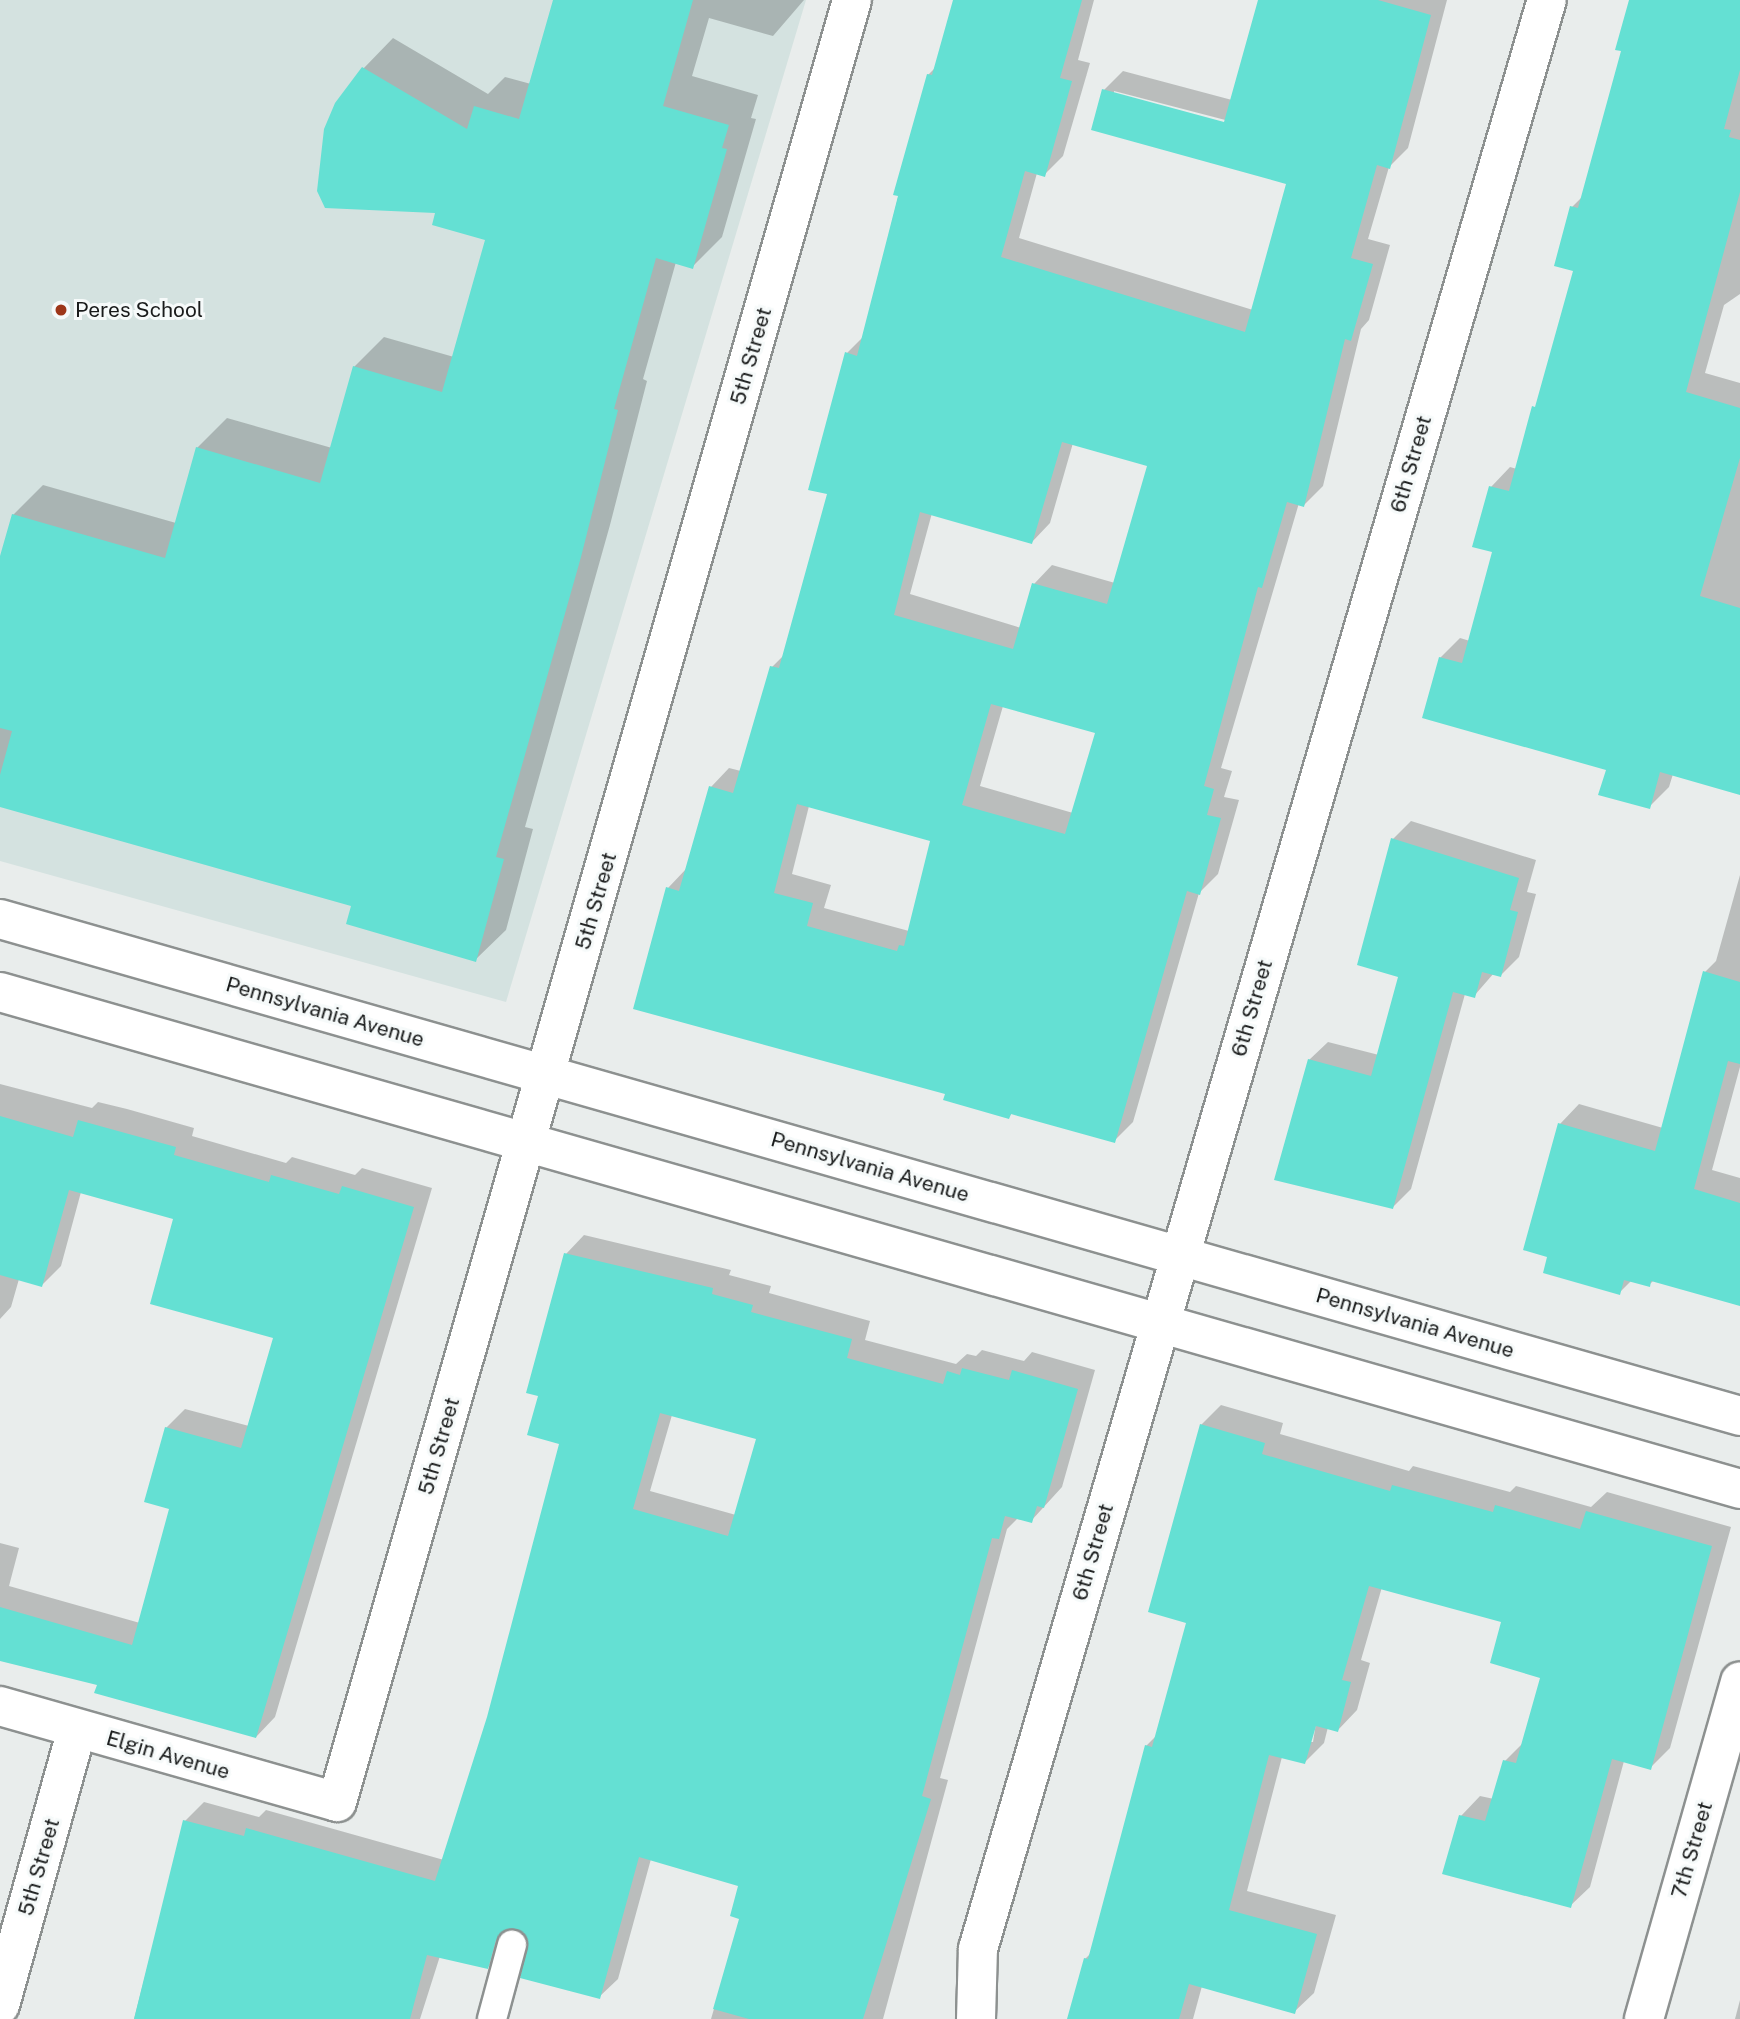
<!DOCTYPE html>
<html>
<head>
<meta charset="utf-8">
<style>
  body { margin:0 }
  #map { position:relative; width:1740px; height:2019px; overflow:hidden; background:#e9edec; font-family:"Public Sans",sans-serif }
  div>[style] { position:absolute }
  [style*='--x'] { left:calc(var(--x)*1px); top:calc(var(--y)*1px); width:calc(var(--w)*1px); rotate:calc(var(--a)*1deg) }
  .built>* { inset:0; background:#d4e2e0 }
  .shadow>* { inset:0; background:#0003 }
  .building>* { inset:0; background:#64e0d3 }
  .roads { filter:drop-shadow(2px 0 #8d9190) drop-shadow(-2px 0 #8d9190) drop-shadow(0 2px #8d9190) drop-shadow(0 -2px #8d9190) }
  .service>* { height:28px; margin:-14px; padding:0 14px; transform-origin:14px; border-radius:14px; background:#fff }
  .minor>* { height:38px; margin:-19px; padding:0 19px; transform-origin:19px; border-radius:19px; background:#fff }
  .tertiary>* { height:38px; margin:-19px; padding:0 19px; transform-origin:19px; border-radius:19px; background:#fff }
  .dots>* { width:19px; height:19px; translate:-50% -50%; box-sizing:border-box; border:4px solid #f6fafa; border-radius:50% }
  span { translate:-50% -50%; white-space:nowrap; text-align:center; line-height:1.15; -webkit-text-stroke:6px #f6fafa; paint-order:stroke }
  .poi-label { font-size:21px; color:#191b1b }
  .left { translate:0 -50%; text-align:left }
  .street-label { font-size:21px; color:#191b1b }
</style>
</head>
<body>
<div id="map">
  <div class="built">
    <i style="clip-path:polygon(0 0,806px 0,506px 1002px,0 861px)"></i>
  </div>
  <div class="shadow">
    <i style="clip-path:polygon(555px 0,804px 0,773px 36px,709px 18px,692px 76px,758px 95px,751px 118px,756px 119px,722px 237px,692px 267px,676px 262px,643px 379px,647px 381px,610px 525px,525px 827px,533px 829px,506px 930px,475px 960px,353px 905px,0 805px,0 562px,13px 515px,43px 485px,176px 523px,197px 448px,227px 418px,332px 448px,354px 367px,384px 337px,454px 357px,487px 239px,438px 211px,363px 69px,393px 38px,488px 94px,505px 77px,531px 84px)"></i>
    <i style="clip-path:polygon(evenodd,955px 0,1094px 0,1078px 60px,1090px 63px,1063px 156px,1044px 175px,1037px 173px,1019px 238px,1253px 310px,1288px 183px,1104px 90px,1123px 71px,1232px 100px,1260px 0,1447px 0,1408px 148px,1389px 167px,1368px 239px,1390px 245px,1369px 320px,1361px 329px,1323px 486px,1304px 505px,1299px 503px,1221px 768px,1232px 771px,1224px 797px,1239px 800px,1218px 874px,1199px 893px,1133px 1122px,1114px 1141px,1012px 1113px,1009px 1117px,947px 1093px,668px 888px,686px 869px,711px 787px,729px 768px,741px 771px,772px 667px,785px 654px,829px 493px,847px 353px,864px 336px,928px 75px,936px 67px,955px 0,1114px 91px,1233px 122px,1232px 125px,1114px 94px,1114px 91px,955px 0,1073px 443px,1150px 464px,1115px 583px,1052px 565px,1034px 584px,1021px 628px,910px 594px,932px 513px,1032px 542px,1050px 523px,1073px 443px,955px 0,1003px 706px,1097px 732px,1073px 813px,980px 786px,1003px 706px,955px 0,809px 806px,932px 839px,909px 931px,824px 908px,831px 885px,792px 874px,809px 806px)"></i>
    <i style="clip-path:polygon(1631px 0,1740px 0,1740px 294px,1724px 305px,1705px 373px,1740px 383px,1740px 793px,1673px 774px,1669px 787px,1649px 807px,1608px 769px,1440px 658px,1460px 638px,1470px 641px,1494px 551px,1491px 487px,1510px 467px,1517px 469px,1539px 402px,1575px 270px,1572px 207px,1584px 195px,1623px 50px)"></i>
    <i style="clip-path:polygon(1411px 821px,1536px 860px,1527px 892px,1536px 894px,1519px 957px,1501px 975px,1494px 973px,1474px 996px,1465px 994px,1411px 1189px,1393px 1207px,1309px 1060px,1328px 1042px,1379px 1055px,1401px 976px,1393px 839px)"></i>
    <i style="clip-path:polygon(1740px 875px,1740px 1067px,1712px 1170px,1740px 1178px,1740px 1304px,1654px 1280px,1649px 1285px,1632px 1280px,1619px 1293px,1549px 1256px,1560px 1124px,1579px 1104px,1663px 1128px,1705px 972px,1716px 961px)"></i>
    <i style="clip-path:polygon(0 1084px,92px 1108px,98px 1102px,127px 1109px,194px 1128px,192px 1136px,286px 1163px,292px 1157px,355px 1175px,362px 1168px,432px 1188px,275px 1717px,256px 1737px,99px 1684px,0 1659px,0 1543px,19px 1548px,9px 1586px,140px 1623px,171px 1508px,166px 1428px,185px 1409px,249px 1426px,275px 1337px,175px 1218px,81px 1192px,61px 1266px,42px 1285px,19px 1279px,11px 1307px,0 1319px)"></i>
    <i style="clip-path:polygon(evenodd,584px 1235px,731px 1270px,729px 1275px,771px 1286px,769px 1293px,870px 1321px,865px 1340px,956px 1364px,967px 1354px,976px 1356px,982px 1350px,1024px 1361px,1032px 1352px,1095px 1370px,1062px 1487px,1031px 1521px,1017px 1519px,1007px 1529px,940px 1778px,948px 1780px,883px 2019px,711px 2019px,741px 1917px,741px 1884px,651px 1859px,618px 1979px,599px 1997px,530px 1941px,524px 1931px,512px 1928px,506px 1948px,488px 1967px,440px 1956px,420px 2019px,134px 2019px,185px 1821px,204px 1802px,259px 1817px,266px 1810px,444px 1860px,488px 1717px,561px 1443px,540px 1395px,566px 1254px,584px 1235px,672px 1415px,758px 1438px,736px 1515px,650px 1491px,672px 1415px)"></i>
    <i style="clip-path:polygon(evenodd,1221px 1405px,1283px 1423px,1280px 1434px,1409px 1471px,1413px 1466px,1510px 1492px,1516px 1486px,1591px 1507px,1607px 1492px,1731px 1527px,1670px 1748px,1650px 1768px,1624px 1761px,1590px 1887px,1570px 1906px,1461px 1816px,1480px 1796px,1494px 1799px,1505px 1761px,1524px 1742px,1542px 1676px,1503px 1620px,1382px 1587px,1361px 1660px,1370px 1663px,1357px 1710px,1338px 1730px,1328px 1727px,1324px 1743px,1304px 1763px,1282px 1757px,1247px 1891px,1336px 1915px,1314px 1993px,1294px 2012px,1202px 1986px,1193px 2019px,1069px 2019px,1085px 1959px,1092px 1952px,1146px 1746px,1157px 1735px,1188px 1622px,1201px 1425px,1221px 1405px,1317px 1717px,1313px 1742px,1309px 1742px,1317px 1717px)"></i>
    <i style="clip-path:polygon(1740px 2000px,1740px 2019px,1735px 2019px)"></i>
  </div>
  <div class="building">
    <i style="clip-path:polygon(553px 0,693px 0,663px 106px,729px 125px,722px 148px,727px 149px,693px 269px,656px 258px,614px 409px,618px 410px,581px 557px,496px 857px,504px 859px,476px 962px,346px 924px,351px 906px,0 807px,0 775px,12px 731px,0 728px,0 556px,12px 514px,165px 558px,196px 447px,320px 483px,353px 366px,442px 392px,485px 240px,432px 225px,435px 213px,325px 208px,317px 191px,324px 129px,335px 103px,362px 67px,467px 129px,474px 106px,519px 119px)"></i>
    <i style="clip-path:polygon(evenodd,953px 0,1082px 0,1060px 78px,1072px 81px,1045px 177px,1025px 171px,1001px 257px,1245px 332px,1286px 184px,1091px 130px,1102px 89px,1224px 122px,1258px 0,1378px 0,1431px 15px,1390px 169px,1377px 165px,1351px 258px,1373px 264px,1351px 341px,1345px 339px,1304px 507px,1287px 502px,1262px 588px,1258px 587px,1204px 786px,1214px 789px,1207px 815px,1221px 818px,1200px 895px,1187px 891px,1115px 1143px,1011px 1114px,1009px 1119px,943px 1100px,945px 1094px,633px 1009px,666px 887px,679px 891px,709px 786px,733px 793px,770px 666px,779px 668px,827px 494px,808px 490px,845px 352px,857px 356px,898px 196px,893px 195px,927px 74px,932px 75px,953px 0,1062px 442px,1147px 466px,1107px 604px,1032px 583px,1013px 649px,894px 615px,920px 512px,1032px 544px,1062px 442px,953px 0,991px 704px,1095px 733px,1065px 834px,962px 805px,991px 704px,953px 0,797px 804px,930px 841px,904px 946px,899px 945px,897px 951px,807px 926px,813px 903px,774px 893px,797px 804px)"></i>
    <i style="clip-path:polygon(1629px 0,1740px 0,1740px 70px,1724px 129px,1731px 130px,1729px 137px,1740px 140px,1740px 192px,1686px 392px,1740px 408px,1740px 458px,1700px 596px,1740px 608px,1740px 795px,1660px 772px,1650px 809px,1598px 795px,1606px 770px,1422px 718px,1439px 657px,1462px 663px,1492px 552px,1472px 547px,1489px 486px,1509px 491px,1532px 406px,1535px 407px,1573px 271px,1554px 266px,1570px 206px,1578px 208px,1621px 51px,1615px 50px)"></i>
    <i style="clip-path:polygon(1391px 838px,1519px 878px,1510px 910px,1518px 912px,1501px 977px,1482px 972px,1475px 998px,1453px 992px,1393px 1209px,1274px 1180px,1308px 1059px,1371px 1076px,1398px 977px,1357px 965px)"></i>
    <i style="clip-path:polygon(1703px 971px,1740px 982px,1740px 1064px,1728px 1061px,1694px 1189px,1740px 1203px,1740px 1306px,1651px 1281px,1650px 1287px,1624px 1280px,1620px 1295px,1543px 1273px,1547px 1257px,1523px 1250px,1558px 1123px,1655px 1151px)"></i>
    <i style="clip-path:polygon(0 1116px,73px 1137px,78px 1120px,176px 1147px,174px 1155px,269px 1182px,271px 1175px,339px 1194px,342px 1186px,414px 1207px,256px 1738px,94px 1693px,97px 1685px,0 1661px,0 1607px,132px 1645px,169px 1509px,144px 1502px,165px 1427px,241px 1448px,273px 1338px,150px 1304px,173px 1219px,69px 1190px,42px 1287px,0 1275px)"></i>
    <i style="clip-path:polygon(evenodd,564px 1253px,713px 1288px,712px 1294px,753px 1305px,751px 1312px,852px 1339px,847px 1358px,943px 1384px,947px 1371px,960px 1375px,962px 1368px,1009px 1380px,1012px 1370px,1078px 1389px,1044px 1508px,1037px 1506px,1032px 1523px,1005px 1516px,999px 1539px,992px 1538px,922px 1796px,931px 1799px,863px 2019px,749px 2019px,713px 2009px,739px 1919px,730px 1916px,738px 1886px,639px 1857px,600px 1999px,520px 1978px,528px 1941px,523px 1933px,508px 1929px,496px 1940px,488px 1969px,427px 1955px,410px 2019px,134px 2019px,183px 1820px,244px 1836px,246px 1828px,435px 1881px,487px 1717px,559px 1444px,527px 1435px,538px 1396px,526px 1393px,564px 1253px,660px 1413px,756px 1439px,728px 1536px,633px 1509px,660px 1413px)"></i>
    <i style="clip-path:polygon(1200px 1424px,1265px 1443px,1262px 1454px,1390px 1491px,1392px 1485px,1493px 1512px,1495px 1505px,1580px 1529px,1586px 1511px,1712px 1546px,1651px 1770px,1612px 1759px,1571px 1908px,1442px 1874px,1459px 1815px,1485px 1821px,1503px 1760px,1516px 1763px,1540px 1678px,1490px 1663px,1501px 1622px,1369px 1586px,1342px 1680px,1351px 1682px,1338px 1732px,1316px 1726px,1305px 1764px,1269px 1755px,1229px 1910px,1317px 1934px,1295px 2014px,1189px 1984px,1179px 2019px,1067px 2019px,1084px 1958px,1088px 1959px,1145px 1745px,1152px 1747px,1186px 1623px,1148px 1612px)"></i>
  </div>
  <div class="roads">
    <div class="service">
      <i style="--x:492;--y:2019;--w:77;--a:-74.9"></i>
    </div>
    <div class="minor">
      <i style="--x:0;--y:919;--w:1810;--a:15.94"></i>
      <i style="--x:0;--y:992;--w:1810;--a:15.94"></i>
      <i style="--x:0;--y:1706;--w:350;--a:15.9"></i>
      <i style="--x:337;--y:1802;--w:1874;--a:-74.05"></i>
      <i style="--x:0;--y:2005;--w:287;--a:-74.4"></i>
      <i style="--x:976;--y:2019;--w:70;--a:-88.4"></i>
      <i style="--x:978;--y:1949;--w:2030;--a:-73.73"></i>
    </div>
    <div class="tertiary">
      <i style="--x:1644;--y:2019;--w:351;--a:-74.1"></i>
    </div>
  </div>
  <div class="dots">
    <i style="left:61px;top:310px;background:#9d3619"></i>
  </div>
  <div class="poi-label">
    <span class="left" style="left:75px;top:310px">Peres School</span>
  </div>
  <div class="street-label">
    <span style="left:751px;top:356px;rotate:-74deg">5th Street</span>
    <span style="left:1411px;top:464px;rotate:-74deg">6th Street</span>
    <span style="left:596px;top:901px;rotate:-74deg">5th Street</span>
    <span style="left:1252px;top:1008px;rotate:-74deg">6th Street</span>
    <span style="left:325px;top:1012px;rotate:16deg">Pennsylvania Avenue</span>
    <span style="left:870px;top:1167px;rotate:16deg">Pennsylvania Avenue</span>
    <span style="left:1415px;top:1323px;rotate:16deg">Pennsylvania Avenue</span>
    <span style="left:439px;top:1446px;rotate:-74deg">5th Street</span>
    <span style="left:1093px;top:1552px;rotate:-74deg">6th Street</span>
    <span style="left:168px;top:1755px;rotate:16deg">Elgin Avenue</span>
    <span style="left:1692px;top:1850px;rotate:-74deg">7th Street</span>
    <span style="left:39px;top:1867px;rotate:-74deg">5th Street</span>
  </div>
</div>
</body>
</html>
